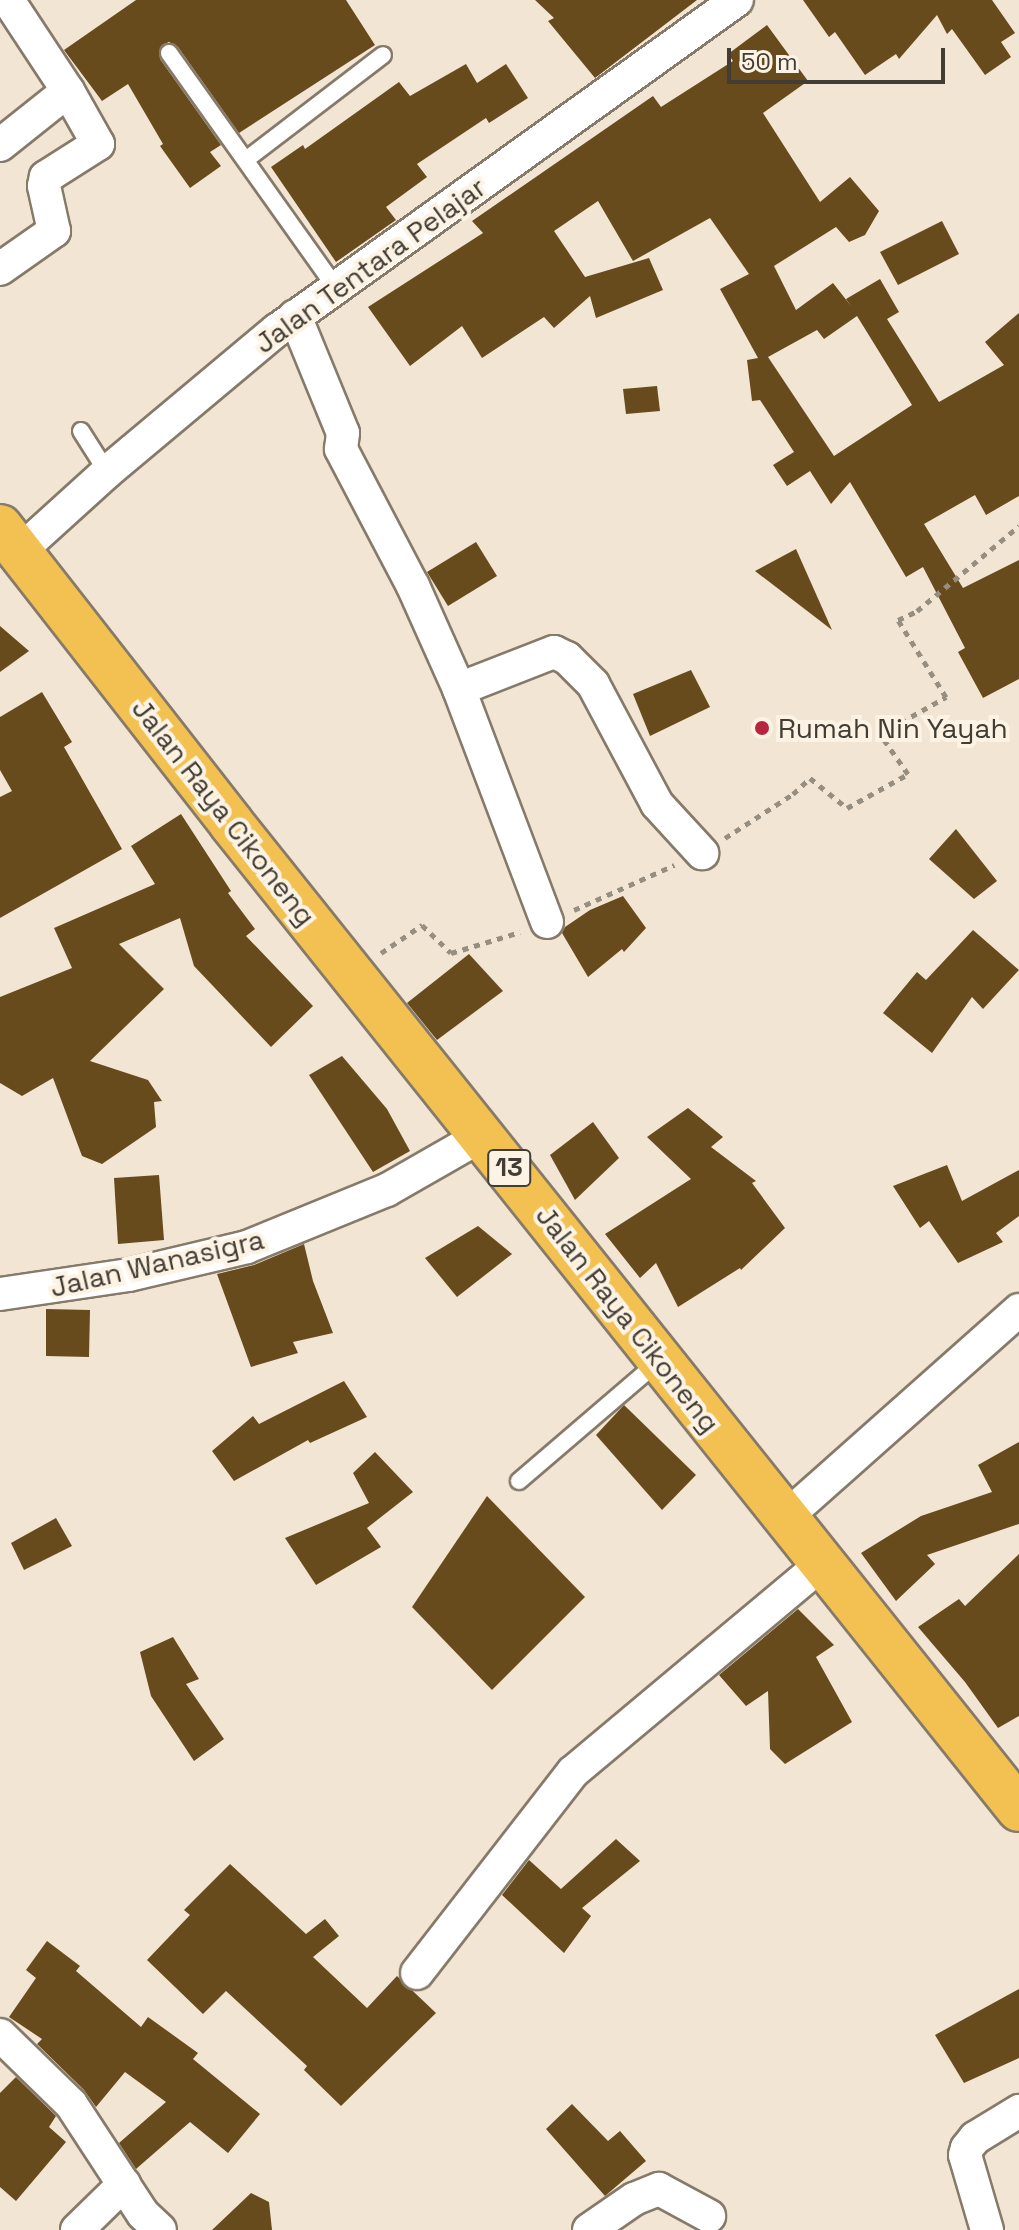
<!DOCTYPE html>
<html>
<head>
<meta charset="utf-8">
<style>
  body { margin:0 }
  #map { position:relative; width:1019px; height:2230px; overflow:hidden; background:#f2e5d3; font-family:"Space Grotesk",sans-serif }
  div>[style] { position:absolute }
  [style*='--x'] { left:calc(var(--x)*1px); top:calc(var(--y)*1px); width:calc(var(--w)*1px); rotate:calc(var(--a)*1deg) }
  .building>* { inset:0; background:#684b1c }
  .path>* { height:5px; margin-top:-2.5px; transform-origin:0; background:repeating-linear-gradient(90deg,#968e81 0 6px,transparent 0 12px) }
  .roads { filter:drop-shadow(2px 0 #867a6a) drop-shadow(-2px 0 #867a6a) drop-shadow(0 2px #867a6a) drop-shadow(0 -2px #867a6a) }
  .lane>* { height:16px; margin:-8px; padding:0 8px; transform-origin:8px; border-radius:8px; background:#fff }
  .street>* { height:32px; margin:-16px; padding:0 16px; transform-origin:16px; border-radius:16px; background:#fff }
  .highway>* { height:44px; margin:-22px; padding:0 22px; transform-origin:22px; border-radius:22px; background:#f2c152 }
  .dots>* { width:22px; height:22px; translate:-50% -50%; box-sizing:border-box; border:4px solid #fdf3e4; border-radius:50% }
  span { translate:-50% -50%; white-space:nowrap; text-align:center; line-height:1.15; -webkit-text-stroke:8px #fdf3e4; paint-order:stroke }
  .shield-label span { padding:2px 6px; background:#fdf3e4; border:2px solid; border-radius:6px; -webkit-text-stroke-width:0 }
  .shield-label { font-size:26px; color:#413c34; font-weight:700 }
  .street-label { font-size:28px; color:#413c34 }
  .poi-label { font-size:28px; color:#413c34 }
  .left { translate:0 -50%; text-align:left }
  .scale { position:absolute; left:727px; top:48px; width:218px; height:36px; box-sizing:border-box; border:4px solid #413c34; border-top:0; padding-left:10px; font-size:24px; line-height:28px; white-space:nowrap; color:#413c34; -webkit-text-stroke:6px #fdf3e4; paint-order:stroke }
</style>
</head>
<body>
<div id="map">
  <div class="building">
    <i style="clip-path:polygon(136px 0,346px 0,375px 45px,239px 133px,178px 47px,169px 42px,162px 45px,160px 59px,221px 145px,210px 152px,221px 166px,190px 188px,160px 146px,163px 144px,128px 84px,102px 101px,64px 50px)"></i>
    <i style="clip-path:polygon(535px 0,697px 0,595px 78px,548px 21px,554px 18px)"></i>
    <i style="clip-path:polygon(803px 0,992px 0,1015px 33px,1001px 42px,1011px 57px,985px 75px,952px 29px,947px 34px,937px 15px,899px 59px,896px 54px,865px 75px,835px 32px,829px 37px)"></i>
    <i style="clip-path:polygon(evenodd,767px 25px,808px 81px,763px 113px,820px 202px,850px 177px,879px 211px,865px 235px,849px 242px,836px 227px,774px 266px,796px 310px,833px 283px,851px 306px,846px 299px,880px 279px,899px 312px,887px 319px,939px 402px,1004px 365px,985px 342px,1019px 313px,1019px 496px,986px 515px,975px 495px,924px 524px,963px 588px,1019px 560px,1019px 679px,983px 698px,958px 652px,965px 648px,923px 567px,906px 577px,850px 482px,831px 504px,810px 471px,787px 486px,773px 465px,794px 452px,760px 400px,752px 401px,747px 360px,758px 358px,720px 289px,749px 274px,710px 218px,633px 261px,598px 201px,554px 231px,585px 277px,649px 258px,663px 290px,596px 318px,590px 296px,554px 328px,544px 317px,482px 358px,462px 326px,410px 366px,368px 307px,483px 233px,472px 221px,653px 96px,661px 107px,733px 61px,728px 54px,767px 25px,857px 316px,912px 405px,834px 456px,768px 357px,817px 330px,824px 339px,857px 316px)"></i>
    <i style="clip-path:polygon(466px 64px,477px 83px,506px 64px,528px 98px,489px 123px,486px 118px,417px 164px,427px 177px,386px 207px,396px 220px,336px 262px,271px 167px,303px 145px,305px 149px,399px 82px,410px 96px)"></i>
    <i style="clip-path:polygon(942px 221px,959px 254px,898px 285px,880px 252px)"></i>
    <i style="clip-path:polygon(657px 386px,660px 411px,626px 414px,623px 389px)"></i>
    <i style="clip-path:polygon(476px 542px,497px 576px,448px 606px,427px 572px)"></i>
    <i style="clip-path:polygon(796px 549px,832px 630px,755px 571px)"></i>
    <i style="clip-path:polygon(0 626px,29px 651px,0 672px)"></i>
    <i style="clip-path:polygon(691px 670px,710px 707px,650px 736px,633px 694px)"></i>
    <i style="clip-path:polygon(42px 692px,72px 742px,64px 747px,122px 849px,0 918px,0 797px,12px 791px,0 770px,0 717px)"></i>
    <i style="clip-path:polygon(181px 814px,231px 891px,228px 893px,255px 929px,246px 936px,313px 1006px,271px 1047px,194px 966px,180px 918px,119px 944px,164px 989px,90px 1061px,148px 1080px,162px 1101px,154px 1102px,156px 1127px,102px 1164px,82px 1156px,53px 1078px,22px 1096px,0 1083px,0 997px,72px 968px,54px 928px,155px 884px,131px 846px)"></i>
    <i style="clip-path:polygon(956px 829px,997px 881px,974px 899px,929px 859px)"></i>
    <i style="clip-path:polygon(623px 896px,646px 928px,624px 952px,622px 949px,588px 977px,562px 933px,565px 927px,590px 910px)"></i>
    <i style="clip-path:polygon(973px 930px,1019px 970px,983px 1009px,972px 997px,932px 1053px,883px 1013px,917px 972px,926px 980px)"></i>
    <i style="clip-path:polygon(469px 954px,503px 991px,437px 1040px,407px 1003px)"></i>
    <i style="clip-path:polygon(342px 1056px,387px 1109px,410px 1151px,373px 1172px,309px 1075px)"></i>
    <i style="clip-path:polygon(688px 1108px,723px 1137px,711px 1147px,756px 1181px,752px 1183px,785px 1228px,741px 1270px,740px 1268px,678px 1307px,656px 1263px,640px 1278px,605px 1234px,691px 1179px,647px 1137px)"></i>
    <i style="clip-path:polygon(593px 1122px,619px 1158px,575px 1200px,550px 1155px)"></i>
    <i style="clip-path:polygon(947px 1165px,962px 1201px,1019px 1170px,1019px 1216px,996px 1233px,1003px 1242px,958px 1263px,929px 1221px,920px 1228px,893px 1186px)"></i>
    <i style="clip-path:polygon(159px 1175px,164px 1240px,118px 1244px,114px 1178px)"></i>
    <i style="clip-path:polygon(478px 1226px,512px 1254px,457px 1297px,425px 1258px)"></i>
    <i style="clip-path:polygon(304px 1244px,313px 1281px,333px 1333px,293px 1342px,298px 1353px,251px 1367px,217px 1274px,254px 1265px)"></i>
    <i style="clip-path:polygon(46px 1309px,90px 1310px,89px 1357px,46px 1356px)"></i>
    <i style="clip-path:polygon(344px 1381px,367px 1417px,310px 1443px,308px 1440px,234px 1481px,212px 1451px,253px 1416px,259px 1424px)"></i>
    <i style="clip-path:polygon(624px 1405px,696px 1475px,662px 1510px,596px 1435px)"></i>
    <i style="clip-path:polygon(1019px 1442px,1019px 1524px,927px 1555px,935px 1564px,896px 1601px,861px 1553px,921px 1516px,992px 1492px,978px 1465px)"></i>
    <i style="clip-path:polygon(375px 1452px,413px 1492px,367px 1528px,381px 1547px,316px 1585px,285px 1538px,369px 1503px,353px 1473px)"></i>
    <i style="clip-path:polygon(487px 1496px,585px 1597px,492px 1690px,412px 1607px)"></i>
    <i style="clip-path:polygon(56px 1518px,72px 1546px,24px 1570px,11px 1543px)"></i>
    <i style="clip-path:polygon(1019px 1554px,1019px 1716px,998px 1728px,965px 1682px,918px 1627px,959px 1599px,965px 1606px)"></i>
    <i style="clip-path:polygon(798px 1609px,834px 1645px,816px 1657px,852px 1722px,785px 1764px,770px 1749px,768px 1691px,746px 1706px,719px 1675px)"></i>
    <i style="clip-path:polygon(173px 1637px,199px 1679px,186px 1684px,224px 1739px,194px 1761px,151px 1696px,140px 1652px)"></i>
    <i style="clip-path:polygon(616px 1839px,640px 1861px,582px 1908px,591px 1916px,564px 1953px,502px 1895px,529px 1860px,561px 1889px)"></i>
    <i style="clip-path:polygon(230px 1864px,306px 1934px,325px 1919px,339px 1936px,313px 1957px,367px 2008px,397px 1976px,436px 2013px,341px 2106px,304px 2070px,307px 2066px,226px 1991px,203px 2014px,147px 1960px,190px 1915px,184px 1910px)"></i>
    <i style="clip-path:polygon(47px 1941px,80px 1966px,76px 1971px,141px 2027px,148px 2017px,198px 2053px,193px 2059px,260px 2114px,228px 2153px,190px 2122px,136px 2169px,119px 2143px,166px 2102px,125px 2072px,96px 2107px,84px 2090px,37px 2044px,42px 2039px,9px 2017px,36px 1978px,26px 1970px)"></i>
    <i style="clip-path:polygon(1019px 1989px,1019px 2058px,964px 2083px,935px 2035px)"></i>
    <i style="clip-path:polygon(16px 2077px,56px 2116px,49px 2127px,66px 2142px,16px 2201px,0 2187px,0 2093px)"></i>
    <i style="clip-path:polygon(572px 2104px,608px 2141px,620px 2131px,646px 2161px,605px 2196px,546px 2129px)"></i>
    <i style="clip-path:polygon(251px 2193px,269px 2202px,272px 2230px,212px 2230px)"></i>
  </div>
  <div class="path">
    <i style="--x:725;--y:838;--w:81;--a:-32.9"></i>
    <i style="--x:793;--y:794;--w:23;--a:-43"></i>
    <i style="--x:810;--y:778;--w:48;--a:39"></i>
    <i style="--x:847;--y:808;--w:70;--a:-29.1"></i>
    <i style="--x:908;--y:774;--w:49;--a:-125"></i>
    <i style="--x:880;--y:734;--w:76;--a:-29.3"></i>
    <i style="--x:946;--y:697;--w:91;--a:-121.9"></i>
    <i style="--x:898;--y:620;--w:21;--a:-25"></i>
    <i style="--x:917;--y:611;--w:133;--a:-39.8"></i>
    <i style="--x:574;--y:910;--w:110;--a:-24.2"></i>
    <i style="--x:381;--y:953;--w:50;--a:-34.3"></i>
    <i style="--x:422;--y:925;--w:40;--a:44"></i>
    <i style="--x:451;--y:953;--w:72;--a:-16.9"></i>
  </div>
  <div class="roads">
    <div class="lane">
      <i style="--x:169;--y:53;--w:288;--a:54.6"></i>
      <i style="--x:247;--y:159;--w:171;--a:-37.4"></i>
      <i style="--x:81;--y:431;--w:49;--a:57.6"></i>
      <i style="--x:519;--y:1481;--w:184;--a:-40.6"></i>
    </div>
    <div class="street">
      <i style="--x:8;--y:0;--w:109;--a:56.6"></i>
      <i style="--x:0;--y:145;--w:87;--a:-38.5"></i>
      <i style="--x:68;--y:91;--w:61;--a:60.5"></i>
      <i style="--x:98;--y:144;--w:62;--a:147.6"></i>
      <i style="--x:46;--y:177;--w:9;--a:103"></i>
      <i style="--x:44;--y:186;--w:46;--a:77.5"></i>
      <i style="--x:54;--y:231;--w:66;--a:144.9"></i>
      <i style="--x:295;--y:316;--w:126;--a:67.7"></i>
      <i style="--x:343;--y:433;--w:16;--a:97"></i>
      <i style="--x:341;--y:449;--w:155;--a:62.3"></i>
      <i style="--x:413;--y:586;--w:113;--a:65.9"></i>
      <i style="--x:459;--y:689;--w:249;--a:69.3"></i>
      <i style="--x:20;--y:551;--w:118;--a:-42.2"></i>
      <i style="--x:107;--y:472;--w:222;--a:-39.9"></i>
      <i style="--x:277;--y:330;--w:566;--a:-35.66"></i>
      <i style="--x:459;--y:689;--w:102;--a:-21.3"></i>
      <i style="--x:554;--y:652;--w:14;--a:25"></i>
      <i style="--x:567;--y:658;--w:37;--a:45"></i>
      <i style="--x:593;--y:684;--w:136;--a:61.9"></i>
      <i style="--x:657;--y:804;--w:67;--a:47.4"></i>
      <i style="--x:0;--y:1294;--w:130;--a:-8.4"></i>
      <i style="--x:129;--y:1275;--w:121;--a:-13.3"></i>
      <i style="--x:247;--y:1247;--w:151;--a:-22.2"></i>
      <i style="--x:387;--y:1190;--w:111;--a:-29.8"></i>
      <i style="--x:786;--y:1517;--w:312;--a:-41.6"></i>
      <i style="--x:417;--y:1973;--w:254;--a:-52.2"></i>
      <i style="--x:573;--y:1772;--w:324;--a:-39.9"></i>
      <i style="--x:0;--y:2035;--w:99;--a:44.2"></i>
      <i style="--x:71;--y:2104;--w:131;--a:56.8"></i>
      <i style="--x:143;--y:2214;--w:23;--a:43"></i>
      <i style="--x:77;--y:2230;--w:66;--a:-44.4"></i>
      <i style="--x:589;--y:2230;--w:55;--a:-34.6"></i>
      <i style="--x:634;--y:2199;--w:27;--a:-22"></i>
      <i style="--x:659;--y:2189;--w:57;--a:28.4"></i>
      <i style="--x:987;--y:2230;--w:78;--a:-106.3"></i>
      <i style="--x:965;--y:2155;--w:7;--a:-74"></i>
      <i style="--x:967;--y:2148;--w:13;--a:-51"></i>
      <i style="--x:975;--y:2138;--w:52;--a:-31.5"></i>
    </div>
    <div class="highway">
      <i style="--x:0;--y:527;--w:375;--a:52"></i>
      <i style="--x:231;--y:823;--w:1262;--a:51.37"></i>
    </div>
  </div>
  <div class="dots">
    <i style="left:762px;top:728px;background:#b7263d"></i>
  </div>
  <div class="shield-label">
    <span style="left:509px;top:1168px">13</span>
  </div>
  <div class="street-label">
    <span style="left:370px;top:265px;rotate:-36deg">Jalan Tentara Pelajar</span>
    <span style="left:224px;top:812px;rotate:52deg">Jalan Raya Cikoneng</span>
    <span style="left:157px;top:1263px;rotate:-13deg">Jalan Wanasigra</span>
    <span style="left:628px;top:1319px;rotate:52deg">Jalan Raya Cikoneng</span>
  </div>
  <div class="poi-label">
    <span class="left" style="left:778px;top:728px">Rumah Nin Yayah</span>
  </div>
  <div class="scale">50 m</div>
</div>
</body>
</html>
